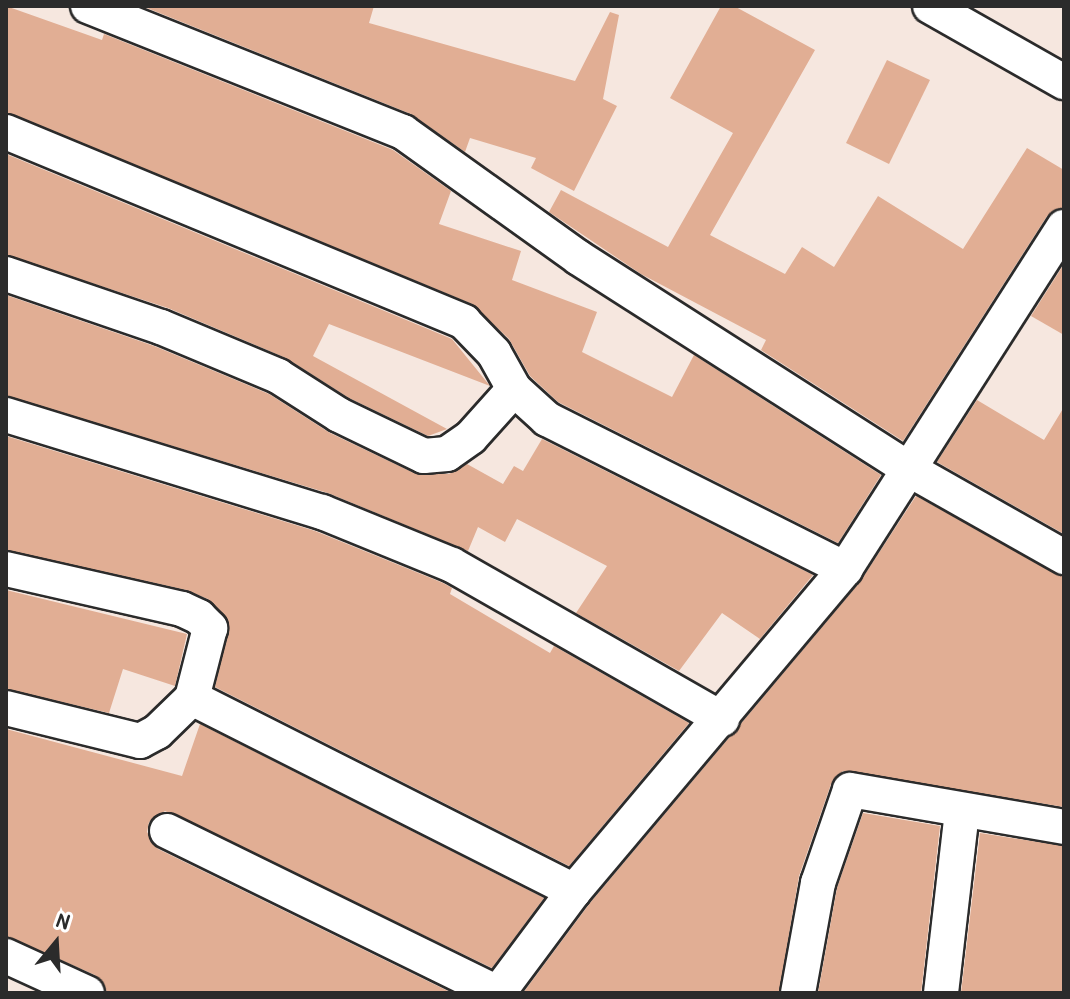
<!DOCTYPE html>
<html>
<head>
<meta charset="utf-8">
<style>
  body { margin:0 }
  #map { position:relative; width:1070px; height:999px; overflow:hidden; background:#f6e7df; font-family:"Patrick Hand",sans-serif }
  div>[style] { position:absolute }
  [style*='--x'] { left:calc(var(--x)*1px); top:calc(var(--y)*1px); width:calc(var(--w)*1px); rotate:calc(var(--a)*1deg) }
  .building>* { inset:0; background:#e1ae94 }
  .roads { filter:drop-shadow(2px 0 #2b2b2b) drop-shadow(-2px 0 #2b2b2b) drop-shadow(0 2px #2b2b2b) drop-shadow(0 -2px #2b2b2b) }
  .street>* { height:34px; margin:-17px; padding:0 17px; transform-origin:17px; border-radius:17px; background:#fff }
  span { translate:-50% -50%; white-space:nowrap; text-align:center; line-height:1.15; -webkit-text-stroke:6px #fff; paint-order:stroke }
  .frame { position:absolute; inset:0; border:8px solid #2b2b2b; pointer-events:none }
  .north { position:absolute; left:16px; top:903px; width:80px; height:80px; -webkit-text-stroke:6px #fff; paint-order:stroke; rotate:18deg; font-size:22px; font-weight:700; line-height:32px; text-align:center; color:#2b2b2b }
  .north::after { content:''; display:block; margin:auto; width:28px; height:36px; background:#2b2b2b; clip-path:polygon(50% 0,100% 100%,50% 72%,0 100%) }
</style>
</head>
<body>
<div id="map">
  <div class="building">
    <i style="clip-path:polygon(6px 6px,102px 40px,104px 34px,393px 150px,451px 191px,439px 224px,521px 251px,512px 280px,597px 312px,582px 352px,672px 397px,694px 355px,881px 475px,838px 543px,558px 402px,530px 376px,509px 339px,472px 304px,6px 112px)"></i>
    <i style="clip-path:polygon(142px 6px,374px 6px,369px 23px,575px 81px,610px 12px,619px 15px,603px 99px,617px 106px,574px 191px,531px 168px,536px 158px,470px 138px,465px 152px,411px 114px)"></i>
    <i style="clip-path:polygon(721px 6px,734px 6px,815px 50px,710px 235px,785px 274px,802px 247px,834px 267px,878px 196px,963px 249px,1027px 148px,1064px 170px,1064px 207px,1047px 216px,903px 441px,761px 350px,766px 340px,641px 274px,549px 212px,561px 190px,668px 247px,733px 133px,670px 98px)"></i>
    <i style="clip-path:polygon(887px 60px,930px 80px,889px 164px,846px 143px)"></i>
    <i style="clip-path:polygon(6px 154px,452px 339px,490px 386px,329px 324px,313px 356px,447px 429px,428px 436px,349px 398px,286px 358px,168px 308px,6px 255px)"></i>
    <i style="clip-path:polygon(1064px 264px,1064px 335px,1031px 316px)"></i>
    <i style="clip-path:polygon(6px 295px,154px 346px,269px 394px,330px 433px,416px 474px,449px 474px,467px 464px,503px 484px,514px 466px,523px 471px,542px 439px,813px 575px,760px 639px,722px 613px,679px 671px,576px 613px,607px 566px,517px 519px,505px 542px,478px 527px,468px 551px,328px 493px,6px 396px)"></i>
    <i style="clip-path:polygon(977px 400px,1044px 440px,1064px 407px,1064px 534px,937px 462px)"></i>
    <i style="clip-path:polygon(6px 436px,315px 531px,443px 583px,452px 588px,450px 594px,550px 653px,554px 646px,689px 723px,569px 866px,215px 687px,229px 624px,208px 599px,186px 590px,6px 550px)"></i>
    <i style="clip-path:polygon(916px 496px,1064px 577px,1064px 807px,843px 771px,831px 784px,799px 876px,779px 993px,523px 993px,590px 903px,860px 582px)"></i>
    <i style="clip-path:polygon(6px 590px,187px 634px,175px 686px,123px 669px,109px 713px,6px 689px)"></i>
    <i style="clip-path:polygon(200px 724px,544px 898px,492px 968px,165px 811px,149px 822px,147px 832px,158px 849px,452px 993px,108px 993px,95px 975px,6px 936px,6px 729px,182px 776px)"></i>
    <i style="clip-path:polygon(863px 813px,940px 826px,921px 993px,818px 993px,837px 888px)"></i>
    <i style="clip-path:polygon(980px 833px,1064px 846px,1064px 993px,961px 993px)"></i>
  </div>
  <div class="roads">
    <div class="street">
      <i style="--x:88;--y:6;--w:339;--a:21.8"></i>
      <i style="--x:403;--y:132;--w:216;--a:35.6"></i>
      <i style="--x:579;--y:258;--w:395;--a:32.6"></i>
      <i style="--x:912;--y:471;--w:175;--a:29.5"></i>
      <i style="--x:930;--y:6;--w:154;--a:29.6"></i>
      <i style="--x:6;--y:132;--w:496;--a:22.5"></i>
      <i style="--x:464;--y:322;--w:43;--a:45.9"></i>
      <i style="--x:494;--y:353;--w:41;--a:60.9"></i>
      <i style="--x:514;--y:389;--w:45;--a:42.3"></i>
      <i style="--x:547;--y:419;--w:334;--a:26.7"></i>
      <i style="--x:6;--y:274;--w:164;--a:18.9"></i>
      <i style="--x:161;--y:327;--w:127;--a:22.7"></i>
      <i style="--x:278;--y:376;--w:72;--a:32.6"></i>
      <i style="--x:339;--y:415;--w:94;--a:25.8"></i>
      <i style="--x:424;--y:456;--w:23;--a:-5"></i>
      <i style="--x:447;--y:454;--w:29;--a:-35"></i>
      <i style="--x:471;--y:437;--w:64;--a:-48.1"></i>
      <i style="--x:6;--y:415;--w:331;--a:17.1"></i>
      <i style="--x:322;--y:512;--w:140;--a:22.2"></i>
      <i style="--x:452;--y:565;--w:311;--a:29.7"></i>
      <i style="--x:6;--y:569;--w:180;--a:12.8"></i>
      <i style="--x:182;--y:609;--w:19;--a:25"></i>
      <i style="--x:199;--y:617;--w:16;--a:45"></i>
      <i style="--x:210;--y:628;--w:72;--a:104.4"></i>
      <i style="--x:6;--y:708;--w:138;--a:13.8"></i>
      <i style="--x:140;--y:741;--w:19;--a:-28"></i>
      <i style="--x:157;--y:732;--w:49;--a:-44.2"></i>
      <i style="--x:192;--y:698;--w:428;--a:26.8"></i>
      <i style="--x:167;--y:831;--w:368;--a:26.1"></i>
      <i style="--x:6;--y:956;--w:89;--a:24.6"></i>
      <i style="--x:498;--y:993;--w:127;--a:-53.3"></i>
      <i style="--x:574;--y:891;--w:421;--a:-49.9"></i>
      <i style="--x:845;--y:569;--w:406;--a:-57.4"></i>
      <i style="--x:798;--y:993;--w:112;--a:-79.7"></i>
      <i style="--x:818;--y:883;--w:98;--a:-71"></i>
      <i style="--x:850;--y:790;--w:217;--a:9.8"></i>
      <i style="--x:941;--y:993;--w:183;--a:-83.4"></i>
    </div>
  </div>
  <div class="frame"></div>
  <div class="north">N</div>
</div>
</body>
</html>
